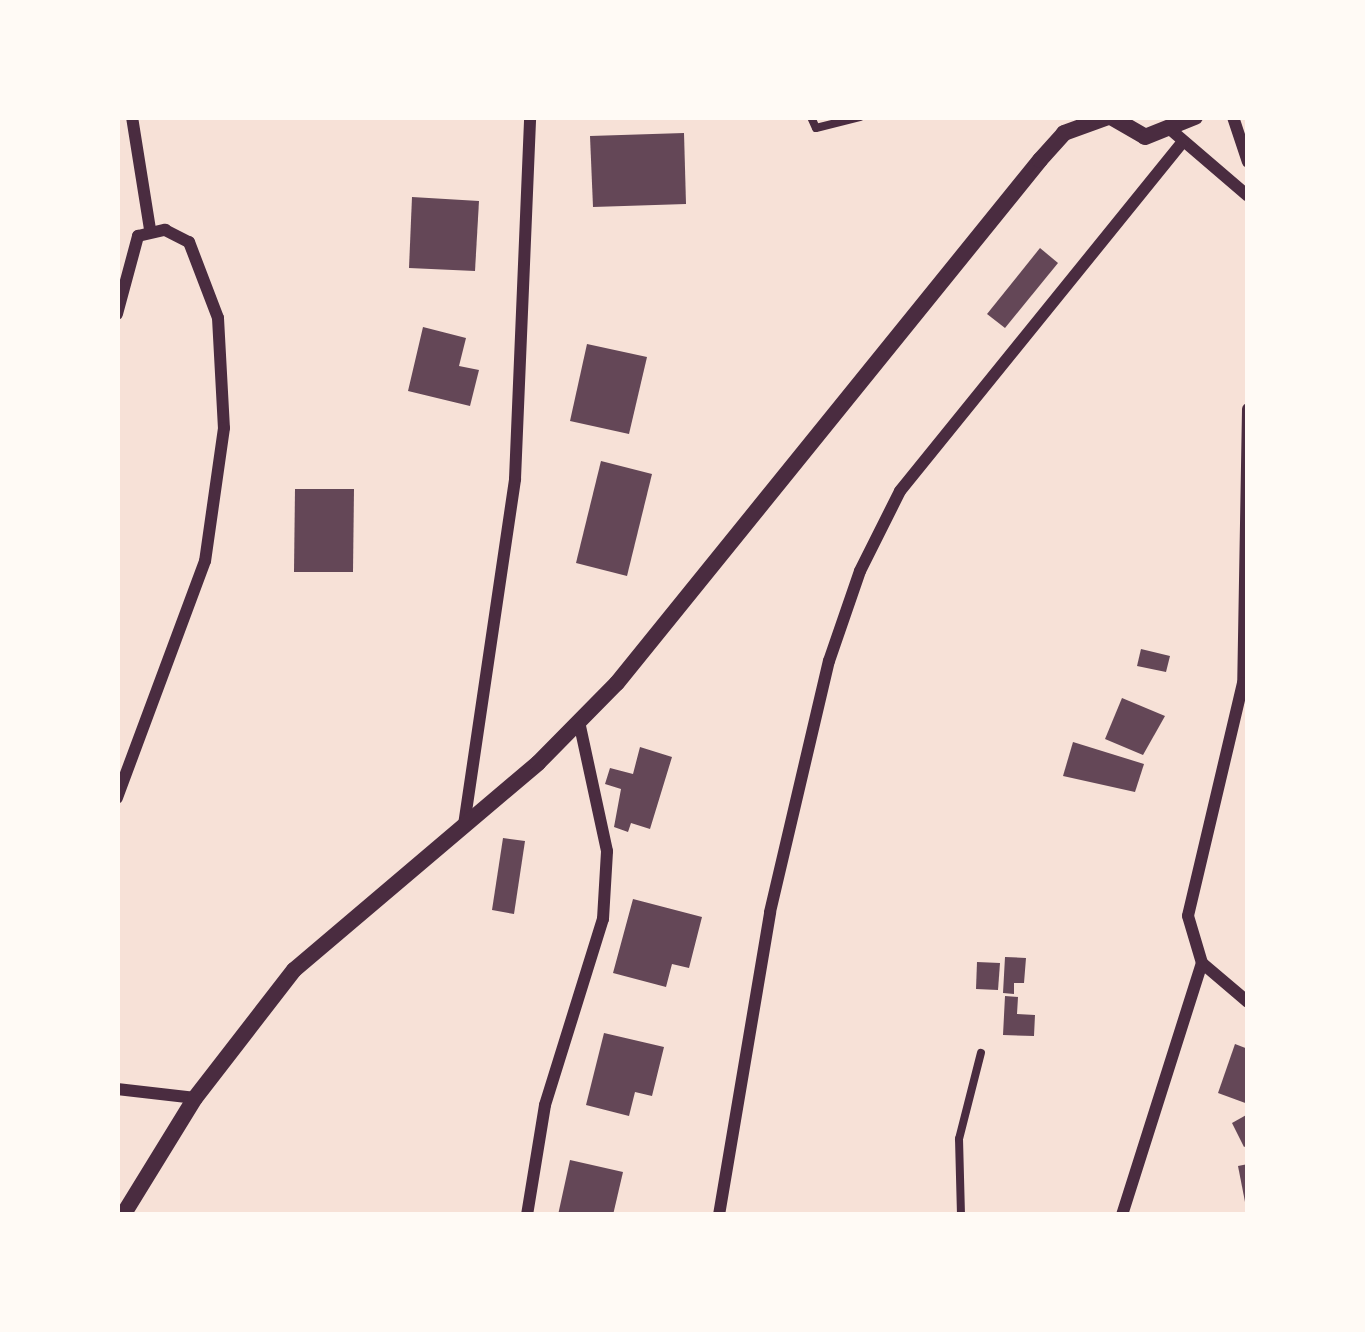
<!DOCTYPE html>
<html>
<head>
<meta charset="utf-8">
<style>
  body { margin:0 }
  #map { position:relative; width:1365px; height:1332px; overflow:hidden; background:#f7e1d7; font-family:"Alegreya Sans",sans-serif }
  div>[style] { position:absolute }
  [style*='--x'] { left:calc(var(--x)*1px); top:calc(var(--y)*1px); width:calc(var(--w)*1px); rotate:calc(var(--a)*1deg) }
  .building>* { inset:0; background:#644757 }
  .service>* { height:8px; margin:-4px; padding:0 4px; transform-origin:4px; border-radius:4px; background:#4a2c40 }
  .minor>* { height:12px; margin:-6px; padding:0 6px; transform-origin:6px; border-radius:6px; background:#4a2c40 }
  .tertiary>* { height:16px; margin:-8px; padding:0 8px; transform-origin:8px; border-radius:8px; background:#4a2c40 }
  span { translate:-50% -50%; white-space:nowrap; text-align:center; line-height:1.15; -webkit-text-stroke:9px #fffaf5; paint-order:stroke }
  .frame { position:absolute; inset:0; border:120px solid #fffaf5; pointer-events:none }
</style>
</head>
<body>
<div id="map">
  <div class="building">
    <i style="clip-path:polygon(684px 133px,686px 204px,593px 207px,590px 136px)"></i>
    <i style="clip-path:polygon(412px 197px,479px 201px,475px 271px,409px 268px)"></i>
    <i style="clip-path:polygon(1040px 248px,1058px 263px,1005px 328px,987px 314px)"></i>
    <i style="clip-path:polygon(423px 327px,466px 338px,459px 366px,479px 370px,470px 406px,408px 391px)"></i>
    <i style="clip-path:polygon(587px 344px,647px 357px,629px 434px,570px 421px)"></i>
    <i style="clip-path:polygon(601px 461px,652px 474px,627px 576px,576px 563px)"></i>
    <i style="clip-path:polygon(295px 489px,354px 489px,353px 572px,294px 572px)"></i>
    <i style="clip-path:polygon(1141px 649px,1170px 656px,1166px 672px,1137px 666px)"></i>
    <i style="clip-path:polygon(1122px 698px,1165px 716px,1143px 755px,1105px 739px)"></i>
    <i style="clip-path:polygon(1073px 742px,1144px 764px,1135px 792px,1063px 776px)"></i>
    <i style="clip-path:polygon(640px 747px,672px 757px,650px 829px,631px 823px,628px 832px,614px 827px,621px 789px,605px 784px,610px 768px,633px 774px)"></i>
    <i style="clip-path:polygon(503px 838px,525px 841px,514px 914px,492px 910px)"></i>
    <i style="clip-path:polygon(633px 899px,702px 917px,689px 968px,672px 964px,666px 987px,613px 973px)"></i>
    <i style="clip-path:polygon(1005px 957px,1026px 958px,1024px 983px,1014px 983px,1014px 994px,1003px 993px)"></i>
    <i style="clip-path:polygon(977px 962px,1000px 963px,998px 990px,976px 989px)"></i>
    <i style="clip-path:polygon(1005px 996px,1018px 997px,1017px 1014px,1035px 1015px,1034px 1036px,1003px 1035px)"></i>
    <i style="clip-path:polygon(604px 1033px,664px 1047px,652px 1096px,635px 1092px,629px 1116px,586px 1105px)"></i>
    <i style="clip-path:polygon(1235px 1044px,1248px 1049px,1248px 1104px,1218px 1093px)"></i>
    <i style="clip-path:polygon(1248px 1114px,1248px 1145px,1244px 1147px,1232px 1123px)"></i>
    <i style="clip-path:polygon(570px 1160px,623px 1172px,613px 1215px,558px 1215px)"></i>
    <i style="clip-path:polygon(1248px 1164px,1248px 1206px,1246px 1207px,1238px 1166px)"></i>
  </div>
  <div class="service">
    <i style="--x:811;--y:117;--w:12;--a:66"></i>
    <i style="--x:816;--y:128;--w:45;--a:-14"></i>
    <i style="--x:961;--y:1215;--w:76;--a:-91.5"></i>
    <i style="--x:959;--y:1139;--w:89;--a:-75.7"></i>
  </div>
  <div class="minor">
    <i style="--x:132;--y:117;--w:114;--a:80.9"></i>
    <i style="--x:1233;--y:117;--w:47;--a:71.6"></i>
    <i style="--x:1171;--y:130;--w:101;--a:40.6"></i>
    <i style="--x:117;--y:314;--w:81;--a:-74.9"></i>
    <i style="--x:138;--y:236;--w:28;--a:-13"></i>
    <i style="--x:165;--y:230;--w:27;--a:27"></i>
    <i style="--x:189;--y:242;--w:81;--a:69.1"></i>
    <i style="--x:218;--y:318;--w:110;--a:86.9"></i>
    <i style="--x:224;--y:428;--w:134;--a:98.1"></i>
    <i style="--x:205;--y:561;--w:253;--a:110.4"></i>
    <i style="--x:1248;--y:409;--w:274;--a:91"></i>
    <i style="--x:1243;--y:683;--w:239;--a:103.3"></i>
    <i style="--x:1188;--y:916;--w:49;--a:73.4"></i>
    <i style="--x:1202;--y:963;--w:60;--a:40.3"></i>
    <i style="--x:464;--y:825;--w:350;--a:-81.6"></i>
    <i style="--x:515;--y:479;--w:362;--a:-87.6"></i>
    <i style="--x:117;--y:1089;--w:79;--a:6.6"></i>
    <i style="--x:527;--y:1215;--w:111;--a:-80.7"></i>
    <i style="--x:545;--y:1105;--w:195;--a:-72.7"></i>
    <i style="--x:603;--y:919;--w:68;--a:-86.6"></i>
    <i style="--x:607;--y:851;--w:132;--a:-102.2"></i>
    <i style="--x:719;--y:1215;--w:307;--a:-80.4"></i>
    <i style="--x:770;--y:912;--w:258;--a:-76.8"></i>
    <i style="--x:829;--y:661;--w:95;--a:-71"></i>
    <i style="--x:860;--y:571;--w:89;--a:-63.4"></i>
    <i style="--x:900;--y:491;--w:449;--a:-51"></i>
    <i style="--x:1122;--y:1215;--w:264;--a:-72.4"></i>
  </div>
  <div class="tertiary">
    <i style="--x:1111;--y:117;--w:39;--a:30"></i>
    <i style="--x:1145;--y:137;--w:54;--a:-21.8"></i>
    <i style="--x:123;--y:1215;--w:137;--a:-58.4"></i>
    <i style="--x:195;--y:1098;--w:162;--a:-52.3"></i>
    <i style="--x:294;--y:970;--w:320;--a:-40.3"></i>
    <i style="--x:538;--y:763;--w:112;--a:-45.4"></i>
    <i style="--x:617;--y:683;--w:673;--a:-51.03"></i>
    <i style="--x:1040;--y:160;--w:36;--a:-48"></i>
    <i style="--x:1064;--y:133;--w:47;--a:-20"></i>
  </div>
  <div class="frame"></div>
</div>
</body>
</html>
